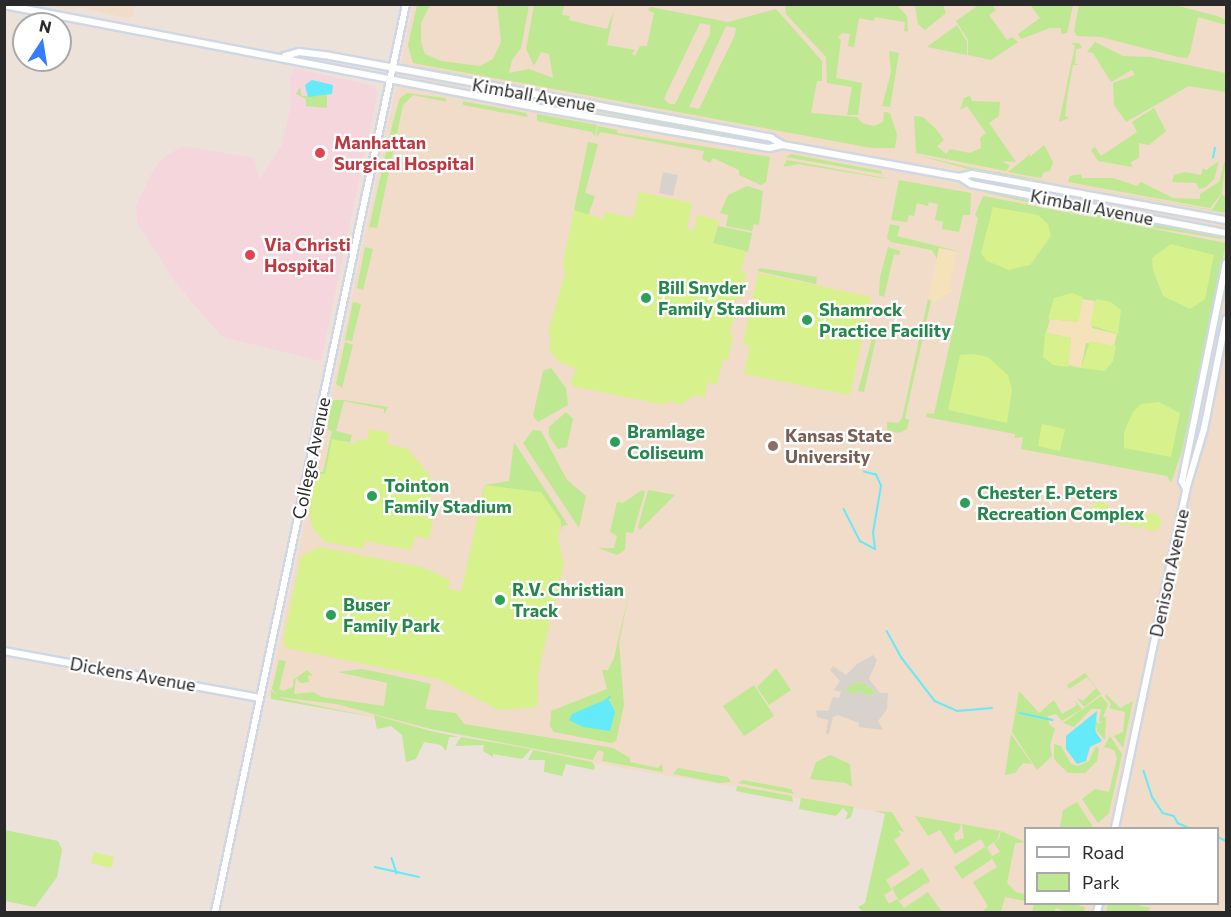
<!DOCTYPE html>
<html>
<head>
<meta charset="utf-8">
<style>
  body { margin:0 }
  #map { position:relative; width:1231px; height:917px; overflow:hidden; background:#ede2da; font-family:Commissioner,sans-serif }
  div>[style] { position:absolute }
  [style*='--x'] { left:calc(var(--x)*1px); top:calc(var(--y)*1px); width:calc(var(--w)*1px); rotate:calc(var(--a)*1deg) }
  .education>* { inset:0; background:#f0dcc8 }
  .medical>* { inset:0; background:#f5d6dd }
  .green>* { inset:0; background:#bee892 }
  .sand>* { inset:0; background:#f5e2ba }
  .pitch>* { inset:0; background:#d7f18c }
  .round { border-radius:50% }
  .plaza>* { inset:0; background:#d8d2cd }
  .water>* { inset:0; background:#64eaf8 }
  .stream>* { height:1.5px; margin:-0.75px; padding:0 0.75px; transform-origin:0.75px; border-radius:0.75px; background:#64eaf8 }
  .roads { filter:drop-shadow(2px 0 #cfd7e4) drop-shadow(-2px 0 #cfd7e4) drop-shadow(0 2px #cfd7e4) drop-shadow(0 -2px #cfd7e4) }
  .secondary>* { height:6px; margin:-3px; padding:0 3px; transform-origin:3px; border-radius:3px; background:#fff }
  .dots>* { width:16px; height:16px; translate:-50% -50%; box-sizing:border-box; border:3px solid #fff; border-radius:50% }
  span { translate:-50% -50%; white-space:nowrap; text-align:center; line-height:1.15; -webkit-text-stroke:4.5px #fff; paint-order:stroke }
  .street-label { font-size:18px; color:#292929 }
  .health-label { font-size:18px; color:#be3a42; font-weight:700 }
  .left { translate:0 -50%; text-align:left }
  .leisure-label { font-size:18px; color:#27864d; font-weight:700 }
  .education-label { font-size:18px; color:#785e54; font-weight:700 }
  .frame { position:absolute; inset:0; border:6px solid #292929; pointer-events:none }
  .legend { position:absolute; left:1024px; top:827px; width:195px; height:78px; box-sizing:border-box; background:#fff; border:2px solid #a9a9a9; margin:0; padding:8px 10px; list-style:none; font-size:18px; color:#292929 }
  .legend li { display:flex; align-items:center; gap:12px; height:30px }
  .legend b { width:30px; border:2px solid #a9a9a9 }
  .north { position:absolute; left:12px; top:12px; width:60px; height:60px; box-sizing:border-box; background:#fff; border:2px solid #a9a9a9; border-radius:50%; rotate:12deg; font-size:16px; font-weight:700; line-height:24px; text-align:center; color:#292929 }
  .north::after { content:''; display:block; margin:auto; width:21px; height:27px; background:#357dff; clip-path:polygon(50% 0,100% 100%,50% 72%,0 100%) }
</style>
</head>
<body>
<div id="map">
  <div class="education">
    <i style="clip-path:polygon(46px 5px,135px 5px,133px 16px,126px 18px,80px 7px,75px 10px)"></i>
    <i style="clip-path:polygon(evenodd,413px 5px,1226px 5px,1226px 912px,864px 912px,886px 813px,594px 763px,268px 696px,413px 5px,1026px 828px,1218px 828px,1218px 904px,1026px 904px,1026px 828px)"></i>
  </div>
  <div class="medical">
    <i style="clip-path:polygon(294px 68px,375px 86px,377px 95px,321px 361px,222px 337px,175px 282px,137px 223px,136px 206px,153px 170px,164px 157px,183px 146px,254px 158px,259px 179px,282px 145px,291px 106px,290px 79px)"></i>
  </div>
  <div class="green">
    <i style="clip-path:polygon(785px 4px,897px 5px,907px 16px,908px 32px,904px 31px,905px 22px,875px 17px,874px 21px,859px 18px,854px 47px,848px 46px,850px 34px,842px 33px,838px 37px,841px 40px,836px 78px,862px 83px,858px 115px,847px 115px,852px 87px,827px 83px,826px 57px,786px 14px)"></i>
    <i style="clip-path:polygon(980px 4px,992px 5px,996px 10px,989px 15px,1007px 40px,1012px 37px,1018px 42px,991px 60px,968px 55px,968px 40px,956px 21px)"></i>
    <i style="clip-path:polygon(evenodd,417px 5px,430px 5px,421px 23px,421px 42px,425px 54px,441px 61px,480px 66px,493px 59px,501px 42px,497px 5px,529px 5px,521px 48px,512px 60px,509px 73px,529px 69px,553px 78px,549px 54px,541px 52px,534px 66px,526px 49px,534px 5px,564px 5px,562px 15px,570px 16px,571px 10px,569px 20px,607px 29px,614px 10px,607px 45px,635px 50px,632px 54px,635px 56px,640px 46px,647px 46px,654px 13px,648px 10px,651px 7px,728px 22px,776px 9px,822px 61px,822px 81px,817px 81px,811px 113px,857px 117px,862px 123px,874px 126px,883px 122px,884px 112px,890px 113px,897px 135px,895px 148px,872px 148px,413px 63px,408px 45px,417px 5px,700px 23px,710px 25px,710px 34px,675px 104px,669px 104px,664px 99px,666px 94px,700px 23px,417px 5px,726px 26px,736px 28px,735px 35px,699px 109px,689px 107px,726px 26px)"></i>
    <i style="clip-path:polygon(915px 5px,943px 5px,946px 13px,925px 30px,918px 24px)"></i>
    <i style="clip-path:polygon(1034px 5px,1073px 5px,1067px 33px,1061px 34px,1061px 28px,1050px 28px,1021px 39px,1018px 34px,1040px 18px,1031px 6px)"></i>
    <i style="clip-path:polygon(1079px 5px,1175px 5px,1217px 16px,1226px 20px,1226px 25px,1198px 17px,1190px 53px,1187px 58px,1178px 57px,1101px 37px,1077px 36px,1074px 31px)"></i>
    <i style="clip-path:polygon(957px 25px,967px 42px,967px 55px,927px 47px)"></i>
    <i style="clip-path:polygon(1095px 42px,1123px 56px,1151px 57px,1225px 73px,1226px 92px,1189px 86px,1126px 122px,1114px 105px,1113px 83px,1135px 75px,1132px 70px,1111px 82px,1093px 53px,1087px 52px)"></i>
    <i style="clip-path:polygon(1071px 43px,1079px 43px,1082px 48px,1076px 49px,1075px 64px,1079px 65px,1073px 65px,1068px 91px,1065px 116px,1069px 118px,1059px 122px,1075px 46px)"></i>
    <i style="clip-path:polygon(889px 51px,899px 53px,890px 107px,882px 106px,891px 72px)"></i>
    <i style="clip-path:polygon(413px 65px,558px 93px,719px 122px,558px 95px)"></i>
    <i style="clip-path:polygon(300px 87px,302px 96px,327px 95px,327px 108px,306px 106px,306px 99px,296px 94px)"></i>
    <i style="clip-path:polygon(407px 93px,445px 98px,447px 102px,413px 95px,403px 105px,377px 228px,369px 227px,393px 122px,400px 98px)"></i>
    <i style="clip-path:polygon(970px 96px,972px 101px,1000px 102px,999px 116px,989px 123px,1016px 162px,1002px 161px,1010px 166px,1006px 171px,916px 153px,914px 116px,923px 117px,935px 128px,944px 140px,937px 146px,946px 154px,950px 149px,970px 153px,981px 148px,980px 138px,986px 133px,967px 106px,960px 110px,964px 98px)"></i>
    <i style="clip-path:polygon(463px 101px,526px 113px,528px 117px,463px 105px)"></i>
    <i style="clip-path:polygon(1154px 108px,1166px 131px,1149px 145px,1139px 143px,1139px 158px,1131px 162px,1132px 167px,1098px 161px,1091px 150px,1095px 147px,1101px 156px,1137px 132px,1132px 122px)"></i>
    <i style="clip-path:polygon(585px 109px,604px 110px,772px 142px,769px 144px)"></i>
    <i style="clip-path:polygon(537px 114px,597px 125px,595px 136px,592px 132px,537px 121px)"></i>
    <i style="clip-path:polygon(598px 126px,617px 130px,618px 133px,770px 157px,766px 182px,761px 185px,739px 175px,739px 170px,713px 158px,710px 163px,702px 159px,704px 151px,601px 132px,596px 137px)"></i>
    <i style="clip-path:polygon(588px 142px,598px 144px,585px 193px,595px 196px,588px 216px,574px 210px)"></i>
    <i style="clip-path:polygon(1044px 145px,1053px 162px,1050px 171px,1044px 172px,1041px 178px,1008px 172px,1029px 155px,1027px 152px,1031px 156px)"></i>
    <i style="clip-path:polygon(791px 154px,881px 171px,882px 174px,786px 157px)"></i>
    <i style="clip-path:polygon(917px 155px,973px 168px,1052px 182px,972px 170px)"></i>
    <i style="clip-path:polygon(1226px 156px,1222px 193px,1210px 208px,1068px 182px,1070px 176px,1081px 174px,1082px 178px,1113px 178px,1137px 186px,1141px 182px,1173px 198px,1200px 199px,1200px 194px,1219px 182px)"></i>
    <i style="clip-path:polygon(787px 160px,885px 178px,887px 179px,798px 164px,783px 167px)"></i>
    <i style="clip-path:polygon(1219px 161px,1214px 179px,1206px 187px,1199px 189px,1196px 183px,1172px 182px,1174px 175px,1185px 172px,1201px 175px,1203px 168px,1206px 170px)"></i>
    <i style="clip-path:polygon(899px 180px,971px 193px,970px 215px,963px 215px,959px 232px,942px 229px,943px 222px,935px 220px,938px 204px,929px 202px,928px 206px,917px 203px,914px 216px,909px 215px,907px 222px,891px 220px)"></i>
    <i style="clip-path:polygon(1069px 185px,1212px 210px,1222px 194px,1226px 198px,1226px 213px)"></i>
    <i style="clip-path:polygon(747px 186px,763px 191px,759px 225px,754px 224px,752px 231px,726px 226px,728px 215px,720px 213px,728px 195px)"></i>
    <i style="clip-path:polygon(987px 190px,1220px 237px,1223px 239px,1111px 221px,983px 192px)"></i>
    <i style="clip-path:polygon(983px 196px,1226px 243px,1182px 451px,1171px 483px,1167px 476px,1021px 449px,1023px 437px,1015px 438px,1015px 434px,926px 417px,927px 413px,934px 414px,978px 218px,975px 215px)"></i>
    <i style="clip-path:polygon(890px 224px,900px 226px,897px 236px,961px 252px,939px 248px,937px 259px,932px 250px,891px 242px,887px 238px)"></i>
    <i style="clip-path:polygon(718px 226px,752px 233px,748px 252px,713px 243px)"></i>
    <i style="clip-path:polygon(365px 247px,373px 249px,363px 290px,357px 288px)"></i>
    <i style="clip-path:polygon(888px 247px,900px 251px,899px 255px,894px 254px,884px 297px,879px 295px,880px 277px)"></i>
    <i style="clip-path:polygon(760px 268px,817px 277px,816px 284px,757px 271px)"></i>
    <i style="clip-path:polygon(928px 299px,931px 301px,905px 418px,909px 420px,907px 429px,899px 433px,887px 430px,887px 422px,898px 423px,902px 418px)"></i>
    <i style="clip-path:polygon(353px 302px,361px 304px,352px 341px,345px 340px)"></i>
    <i style="clip-path:polygon(873px 335px,882px 338px,876px 338px,864px 392px,858px 391px)"></i>
    <i style="clip-path:polygon(345px 342px,353px 345px,342px 388px,336px 384px)"></i>
    <i style="clip-path:polygon(551px 368px,566px 388px,568px 405px,538px 422px,533px 416px,543px 371px)"></i>
    <i style="clip-path:polygon(333px 400px,344px 400px,388px 407px,384px 414px,384px 409px,344px 401px,336px 431px,352px 435px,350px 442px,343px 441px,322px 489px,313px 487px,319px 472px,323px 472px,332px 431px,328px 430px,328px 420px)"></i>
    <i style="clip-path:polygon(566px 412px,573px 419px,567px 447px,558px 449px,549px 436px,549px 427px)"></i>
    <i style="clip-path:polygon(533px 430px,541px 431px,567px 480px,586px 496px,579px 528px,523px 443px)"></i>
    <i style="clip-path:polygon(514px 442px,568px 525px,562px 526px,561px 533px,561px 524px,482px 495px,485px 485px,509px 481px)"></i>
    <i style="clip-path:polygon(642px 490px,645px 492px,633px 533px,626px 532px,625px 550px,617px 555px,598px 548px,614px 548px,617px 536px,610px 532px,617px 502px,623px 503px)"></i>
    <i style="clip-path:polygon(648px 490px,675px 495px,640px 530px,638px 527px)"></i>
    <i style="clip-path:polygon(629px 593px,619px 643px,624px 705px,616px 741px,611px 743px,554px 732px,550px 726px,551px 711px,607px 689px,602px 670px,608px 670px,614px 658px)"></i>
    <i style="clip-path:polygon(279px 660px,286px 661px,279px 689px,283px 691px,293px 687px,293px 680px,307px 670px,313px 676px,308px 675px,309px 682px,301px 683px,296px 678px,294px 694px,313px 692px,322px 697px,384px 706px,387px 683px,338px 672px,362px 669px,387px 674px,431px 684px,425px 709px,456px 713px,464px 724px,613px 748px,630px 758px,630px 762px,658px 768px,662px 764px,663px 772px,602px 761px,604px 752px,598px 750px,593px 760px,431px 729px,336px 704px,279px 697px,272px 689px)"></i>
    <i style="clip-path:polygon(776px 668px,791px 690px,769px 705px,757px 687px)"></i>
    <i style="clip-path:polygon(1085px 673px,1101px 694px,1084px 707px,1077px 698px,1083px 701px,1096px 688px,1087px 677px,1069px 689px,1067px 685px)"></i>
    <i style="clip-path:polygon(863px 682px,877px 693px,868px 696px,859px 691px,853px 695px,845px 690px,853px 683px)"></i>
    <i style="clip-path:polygon(754px 685px,774px 716px,744px 736px,723px 706px)"></i>
    <i style="clip-path:polygon(271px 690px,281px 698px,373px 717px,271px 699px)"></i>
    <i style="clip-path:polygon(1019px 691px,1039px 713px,1054px 700px,1062px 714px,1077px 705px,1074px 700px,1082px 709px,1062px 721px,1056px 714px,1048px 716px,1049px 724px,1055px 729px,1050px 745px,1052px 756px,1037px 770px,1012px 732px)"></i>
    <i style="clip-path:polygon(1110px 692px,1107px 695px,1120px 708px,1133px 701px,1123px 748px,1114px 736px,1123px 732px,1125px 712px,1109px 708px,1111px 704px,1105px 696px)"></i>
    <i style="clip-path:polygon(1101px 696px,1108px 704px,1103px 717px,1106px 717px,1105px 740px,1097px 731px,1098px 726px,1096px 729px,1097px 733px,1095px 731px,1096px 720px,1098px 724px,1103px 721px,1099px 722px,1101px 709px,1091px 709px,1074px 727px,1063px 723px)"></i>
    <i style="clip-path:polygon(374px 715px,427px 730px,459px 737px,449px 737px,446px 751px,441px 745px,424px 742px,416px 759px,406px 762px,402px 735px,391px 726px,377px 729px)"></i>
    <i style="clip-path:polygon(1011px 734px,1032px 764px,1023px 763px,1015px 773px,1005px 775px)"></i>
    <i style="clip-path:polygon(1110px 736px,1122px 754px,1109px 813px,1098px 823px,1082px 799px,1095px 789px,1109px 792px,1117px 758px,1114px 750px,1104px 747px)"></i>
    <i style="clip-path:polygon(461px 737px,491px 742px,531px 749px,522px 759px,493px 754px,493px 757px,483px 751px,484px 745px,455px 746px)"></i>
    <i style="clip-path:polygon(1054px 744px,1061px 746px,1071px 764px,1078px 766px,1089px 761px,1096px 746px,1099px 749px,1097px 761px,1085px 773px,1068px 773px,1054px 759px)"></i>
    <i style="clip-path:polygon(533px 750px,592px 762px,595px 766px,594px 770px,566px 764px,562px 776px,544px 772px,545px 760px,528px 760px)"></i>
    <i style="clip-path:polygon(830px 755px,850px 764px,852px 787px,846px 783px,810px 779px,816px 762px)"></i>
    <i style="clip-path:polygon(678px 768px,728px 777px,731px 782px,719px 783px,673px 774px)"></i>
    <i style="clip-path:polygon(743px 780px,791px 789px,794px 794px,738px 783px)"></i>
    <i style="clip-path:polygon(737px 786px,792px 796px,793px 802px,736px 791px)"></i>
    <i style="clip-path:polygon(801px 798px,854px 807px,851px 817px,845px 820px,848px 813px,843px 808px,836px 816px,799px 809px)"></i>
    <i style="clip-path:polygon(1077px 802px,1093px 827px,1060px 827px,1063px 810px)"></i>
    <i style="clip-path:polygon(874px 811px,892px 812px,904px 832px,898px 830px,901px 835px,894px 840px,910px 864px,886px 880px,892px 890px,884px 895px,889px 904px,897px 899px,904px 908px,928px 892px,942px 912px,863px 912px,858px 907px,865px 903px,885px 814px)"></i>
    <i style="clip-path:polygon(915px 816px,961px 824px,959px 831px,954px 833px,955px 841px,964px 838px,962px 824px,1000px 831px,997px 840px,987px 847px,992px 856px,1000px 852px,994px 843px,999px 839px,1001px 831px,1025px 842px,1015px 843px,1007px 883px,1016px 892px,1025px 894px,1025px 901px,1005px 897px,1001px 912px,982px 912px,988px 906px,973px 882px,997px 867px,981px 839px,955px 854px,940px 830px,928px 836px)"></i>
    <i style="clip-path:polygon(5px 830px,58px 841px,62px 850px,57px 877px,35px 907px,5px 901px)"></i>
    <i style="clip-path:polygon(985px 847px,992px 859px,962px 879px,954px 867px)"></i>
    <i style="clip-path:polygon(922px 868px,930px 881px,927px 883px,933px 885px,926px 883px,899px 901px,892px 888px)"></i>
    <i style="clip-path:polygon(1034px 904px,1071px 904px,1085px 907px,1084px 912px,1066px 912px,1056px 908px,1054px 912px,1032px 912px)"></i>
    <i style="clip-path:polygon(1108px 904px,1133px 904px,1150px 908px,1149px 912px,1106px 912px)"></i>
  </div>
  <div class="sand">
    <i style="clip-path:polygon(939px 248px,957px 252px,949px 286px,952px 291px,935px 302px,928px 299px)"></i>
    <i style="clip-path:polygon(1082px 299px,1095px 301px,1092px 328px,1117px 334px,1114px 346px,1086px 343px,1081px 368px,1068px 365px,1071px 338px,1046px 333px,1050px 319px,1078px 322px)"></i>
  </div>
  <div class="pitch">
    <i style="clip-path:polygon(639px 192px,692px 203px,687px 230px,694px 231px,697px 215px,719px 220px,713px 243px,746px 251px,741px 272px,746px 273px,741px 299px,736px 298px,733px 310px,737px 311px,729px 333px,733px 335px,728px 360px,723px 359px,717px 384px,707px 383px,705px 397px,695px 395px,681px 404px,666px 401px,665px 405px,576px 387px,570px 383px,576px 369px,558px 361px,549px 350px,551px 337px,548px 332px,565px 274px,563px 263px,574px 210px,603px 219px,605px 212px,633px 218px)"></i>
    <i style="clip-path:polygon(993px 207px,1038px 215px,1048px 224px,1051px 236px,1030px 265px,1009px 270px,987px 261px,981px 253px)"></i>
    <i style="clip-path:polygon(1171px 244px,1214px 255px,1205px 299px,1190px 309px,1163px 296px,1153px 270px,1152px 258px)"></i>
    <i style="clip-path:polygon(758px 273px,871px 297px,850px 395px,744px 374px,750px 346px,743px 344px)"></i>
    <i style="clip-path:polygon(1072px 293px,1083px 297px,1078px 322px,1048px 319px,1054px 298px)"></i>
    <i style="clip-path:polygon(1096px 299px,1111px 302px,1121px 310px,1118px 334px,1090px 325px)"></i>
    <i style="clip-path:polygon(1045px 333px,1071px 338px,1068px 367px,1053px 365px,1043px 357px)"></i>
    <i style="clip-path:polygon(1090px 341px,1116px 346px,1113px 361px,1105px 371px,1081px 368px)"></i>
    <i style="clip-path:polygon(973px 354px,988px 357px,1008px 375px,1012px 389px,1007px 423px,948px 410px,960px 355px)"></i>
    <i style="clip-path:polygon(1159px 402px,1180px 413px,1171px 457px,1124px 448px,1124px 432px,1133px 412px,1141px 404px)"></i>
    <i style="clip-path:polygon(1042px 424px,1065px 429px,1060px 451px,1038px 446px)"></i>
    <i style="clip-path:polygon(369px 429px,389px 433px,387px 444px,408px 449px,430px 476px,433px 487px,426px 518px,433px 520px,429px 539px,415px 536px,411px 550px,365px 541px,363px 549px,325px 542px,312px 527px,309px 512px,314px 485px,319px 474px,325px 474px,332px 439px,356px 444px,357px 439px,367px 440px)"></i>
    <i style="clip-path:polygon(485px 485px,541px 492px,561px 521px,558px 540px,564px 563px,538px 674px,537px 707px,499px 710px,438px 679px,286px 648px,283px 641px,301px 556px,319px 547px,421px 567px,450px 580px,448px 589px,461px 591px)"></i>
    <i class="round" style="left:1090px;top:502px;width:20px;height:20px"></i>
    <i class="round" style="left:1114px;top:507px;width:18px;height:18px"></i>
    <i class="round" style="left:1128px;top:510px;width:18px;height:18px"></i>
    <i class="round" style="left:1143px;top:513px;width:18px;height:18px"></i>
    <i style="clip-path:polygon(94px 852px,114px 857px,111px 868px,91px 863px)"></i>
  </div>
  <div class="plaza">
    <i style="clip-path:polygon(663px 172px,678px 175px,673px 196px,659px 193px)"></i>
    <i style="clip-path:polygon(evenodd,873px 655px,877px 660px,869px 679px,880px 693px,888px 693px,887px 709px,878px 721px,883px 730px,859px 727px,859px 723px,838px 715px,833px 717px,829px 734px,826px 733px,828px 720px,817px 717px,816px 710px,828px 711px,833px 697px,839px 698px,841px 692px,834px 690px,840px 681px,830px 670px,833px 666px,846px 675px,857px 664px,873px 655px,863px 682px,877px 693px,868px 696px,859px 691px,853px 695px,845px 690px,853px 683px,863px 682px)"></i>
  </div>
  <div class="water">
    <i style="clip-path:polygon(312px 80px,333px 85px,332px 94px,308px 97px,305px 85px)"></i>
    <i style="clip-path:polygon(605px 700px,609px 700px,615px 712px,610px 731px,583px 727px,569px 720px,572px 714px)"></i>
    <i style="clip-path:polygon(1097px 711px,1095px 731px,1102px 741px,1090px 747px,1086px 761px,1077px 764px,1066px 749px,1066px 736px)"></i>
  </div>
  <div class="stream">
    <i style="--x:1213;--y:158;--w:10;--a:-79"></i>
    <i style="--x:844;--y:509;--w:36;--a:63"></i>
    <i style="--x:860;--y:541;--w:17;--a:28"></i>
    <i style="--x:875;--y:549;--w:16;--a:-97"></i>
    <i style="--x:873;--y:533;--w:48;--a:-80.3"></i>
    <i style="--x:881;--y:486;--w:12;--a:-114"></i>
    <i style="--x:876;--y:475;--w:12;--a:-166"></i>
    <i style="--x:887;--y:631;--w:31;--a:61"></i>
    <i style="--x:902;--y:658;--w:54;--a:52.5"></i>
    <i style="--x:935;--y:701;--w:24;--a:24"></i>
    <i style="--x:957;--y:711;--w:35;--a:-5"></i>
    <i style="--x:605;--y:701;--w:6;--a:-39"></i>
    <i style="--x:1020;--y:713;--w:33;--a:12"></i>
    <i style="--x:1144;--y:771;--w:28;--a:72"></i>
    <i style="--x:1153;--y:798;--w:18;--a:56"></i>
    <i style="--x:1163;--y:813;--w:11;--a:15"></i>
    <i style="--x:1174;--y:816;--w:8;--a:60"></i>
    <i style="--x:1178;--y:823;--w:12;--a:24"></i>
    <i style="--x:1218;--y:837;--w:9;--a:27"></i>
    <i style="--x:392;--y:858;--w:16;--a:72"></i>
    <i style="--x:375;--y:867;--w:45;--a:12.8"></i>
  </div>
  <div class="roads">
    <div class="secondary">
      <i style="--x:4;--y:5;--w:540;--a:10.89"></i>
      <i style="--x:534;--y:107;--w:239;--a:9.9"></i>
      <i style="--x:769;--y:148;--w:14;--a:-12"></i>
      <i style="--x:783;--y:145;--w:179;--a:10.3"></i>
      <i style="--x:959;--y:177;--w:13;--a:-13"></i>
      <i style="--x:972;--y:174;--w:258;--a:10.3"></i>
      <i style="--x:285;--y:56;--w:15;--a:-16"></i>
      <i style="--x:299;--y:52;--w:31;--a:7"></i>
      <i style="--x:330;--y:56;--w:449;--a:10.5"></i>
      <i style="--x:771;--y:138;--w:14;--a:30"></i>
      <i style="--x:960;--y:177;--w:13;--a:32"></i>
      <i style="--x:971;--y:184;--w:260;--a:10.9"></i>
      <i style="--x:1186;--y:489;--w:9;--a:-117"></i>
      <i style="--x:1182;--y:481;--w:222;--a:-78.6"></i>
      <i style="--x:4;--y:651;--w:260;--a:10.4"></i>
      <i style="--x:1115;--y:828;--w:345;--a:-78.1"></i>
      <i style="--x:1186;--y:490;--w:64;--a:-73.6"></i>
      <i style="--x:1204;--y:429;--w:112;--a:-78.7"></i>
      <i style="--x:215;--y:912;--w:928;--a:-78.12"></i>
      <i style="--x:1097;--y:912;--w:8;--a:-76"></i>
    </div>
  </div>
  <div class="dots">
    <i style="left:320px;top:153px;background:#e0444e"></i>
    <i style="left:250px;top:255px;background:#e0444e"></i>
    <i style="left:646px;top:298px;background:#2e9e5b"></i>
    <i style="left:807px;top:320px;background:#2e9e5b"></i>
    <i style="left:615px;top:442px;background:#2e9e5b"></i>
    <i style="left:773px;top:446px;background:#8d6e63"></i>
    <i style="left:372px;top:496px;background:#2e9e5b"></i>
    <i style="left:965px;top:503px;background:#2e9e5b"></i>
    <i style="left:500px;top:600px;background:#2e9e5b"></i>
    <i style="left:331px;top:615px;background:#2e9e5b"></i>
  </div>
  <div class="street-label">
    <span style="left:534px;top:95px;rotate:10deg">Kimball Avenue</span>
    <span style="left:1092px;top:207px;rotate:11deg">Kimball Avenue</span>
    <span style="left:311px;top:458px;rotate:-78deg">College Avenue</span>
    <span style="left:1169px;top:573px;rotate:-78deg">Denison Avenue</span>
    <span style="left:133px;top:674px;rotate:10deg">Dickens Avenue</span>
  </div>
  <div class="health-label">
    <span class="left" style="left:334px;top:153px">Manhattan<br>Surgical Hospital</span>
    <span class="left" style="left:264px;top:255px">Via Christi<br>Hospital</span>
  </div>
  <div class="leisure-label">
    <span class="left" style="left:658px;top:298px">Bill Snyder<br>Family Stadium</span>
    <span class="left" style="left:819px;top:320px">Shamrock<br>Practice Facility</span>
    <span class="left" style="left:627px;top:442px">Bramlage<br>Coliseum</span>
    <span class="left" style="left:384px;top:496px">Tointon<br>Family Stadium</span>
    <span class="left" style="left:977px;top:503px">Chester E. Peters<br>Recreation Complex</span>
    <span class="left" style="left:512px;top:600px">R.V. Christian<br>Track</span>
    <span class="left" style="left:343px;top:615px">Buser<br>Family Park</span>
  </div>
  <div class="education-label">
    <span class="left" style="left:785px;top:446px">Kansas State<br>University</span>
  </div>
  <div class="frame"></div>
  <ul class="legend">
  <li><b style="height:8px;background:#fff"></b>Road</li>
  <li><b style="height:16px;background:#bee892"></b>Park</li>
  </ul>
  <div class="north">N</div>
</div>
</body>
</html>
